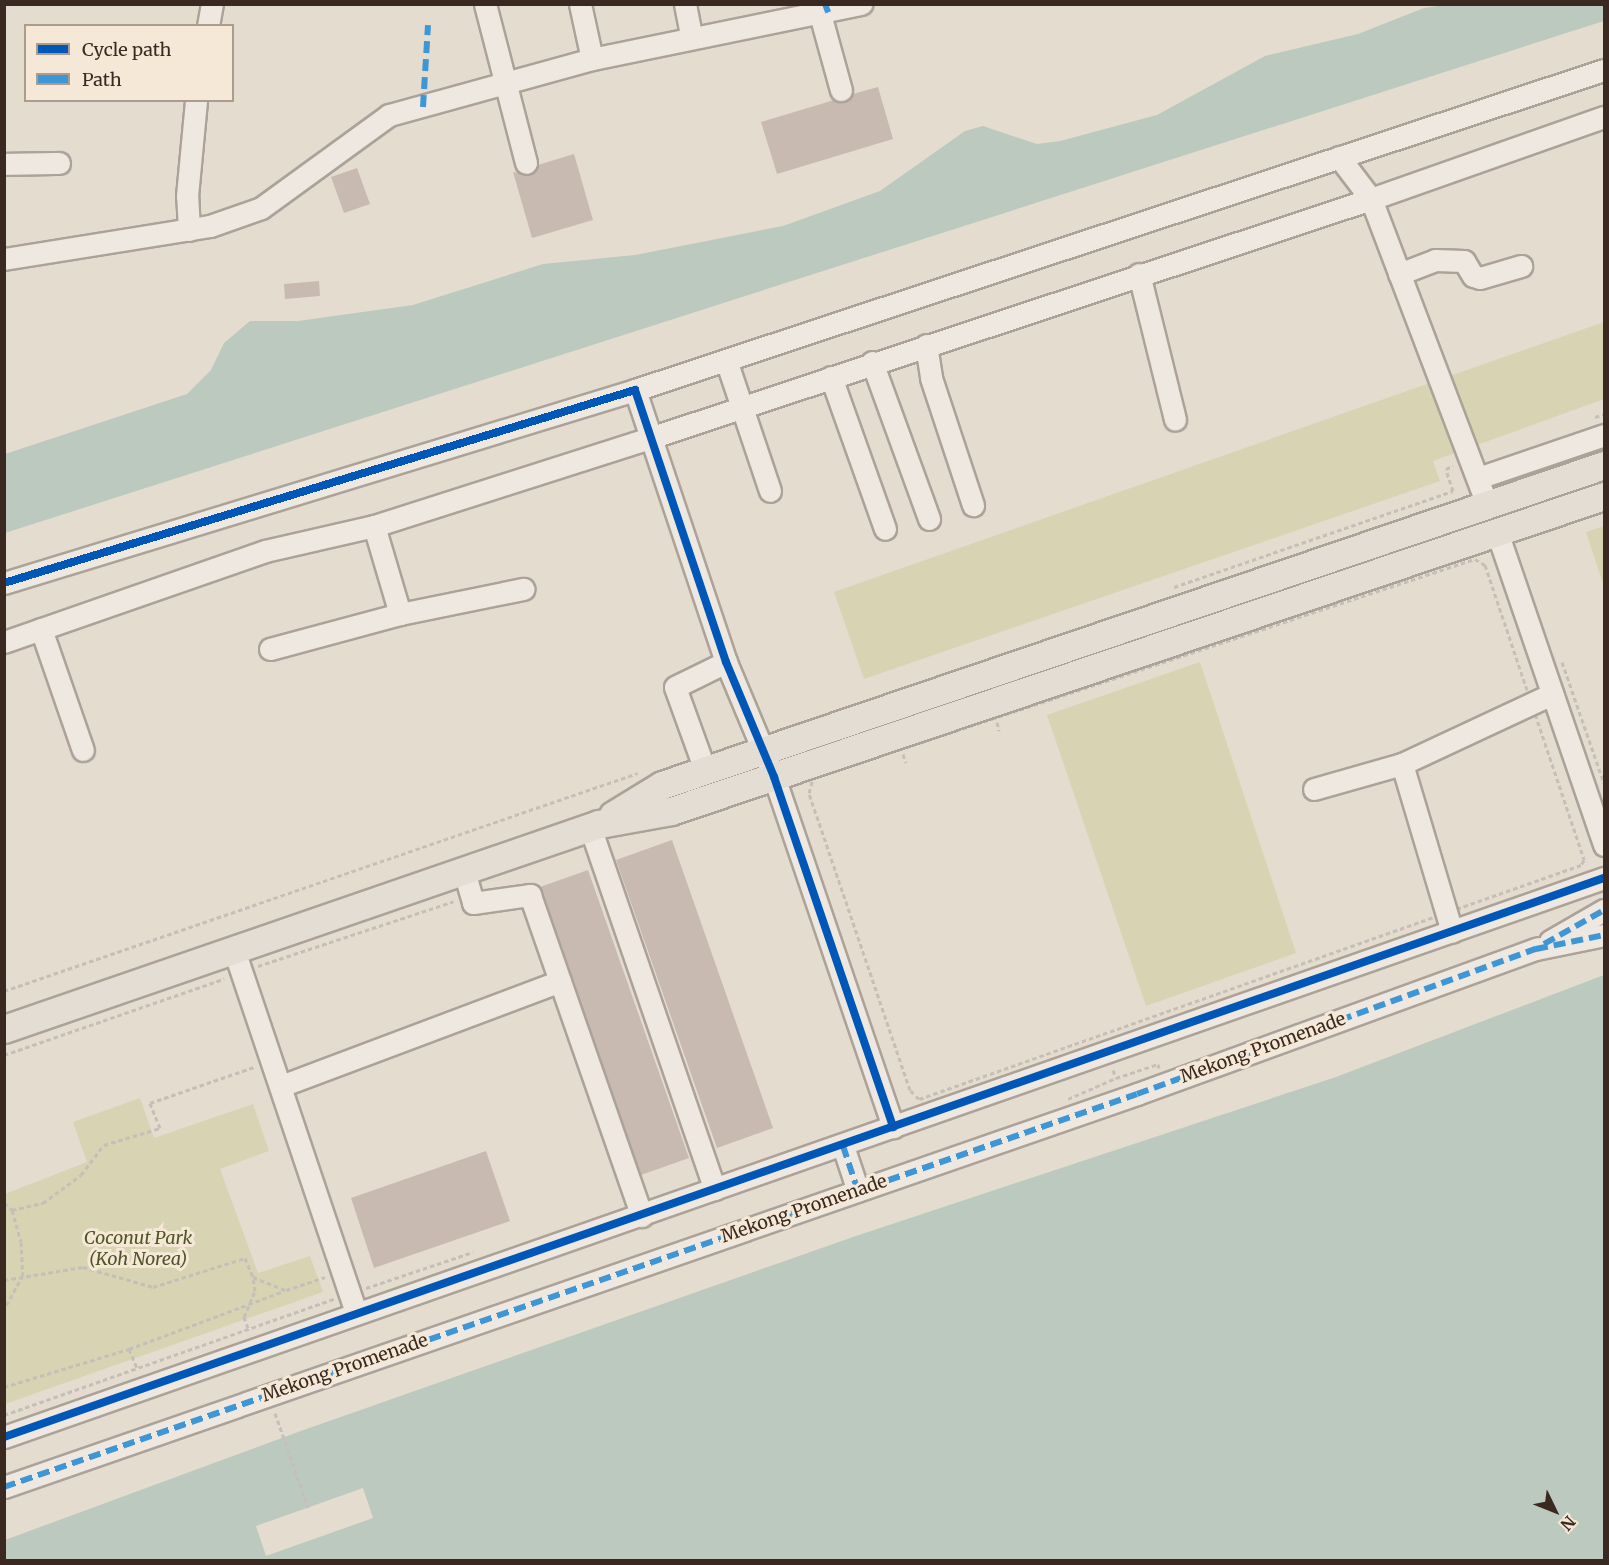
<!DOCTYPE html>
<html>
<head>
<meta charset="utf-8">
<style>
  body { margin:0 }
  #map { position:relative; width:1609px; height:1565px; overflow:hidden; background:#e5dcd0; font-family:Merriweather,serif }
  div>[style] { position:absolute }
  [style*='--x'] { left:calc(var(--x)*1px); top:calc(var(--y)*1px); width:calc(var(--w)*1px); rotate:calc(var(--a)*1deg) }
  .green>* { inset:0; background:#d7d3b3 }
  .water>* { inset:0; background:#bbc9be }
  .pier>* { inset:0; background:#e5dcd0 }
  .building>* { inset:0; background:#c9bab1 }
  .path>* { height:3px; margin-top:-1.5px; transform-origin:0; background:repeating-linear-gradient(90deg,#c6bfb8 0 4.5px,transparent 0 7.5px) }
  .roads { filter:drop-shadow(2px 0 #aba298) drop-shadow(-2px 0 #aba298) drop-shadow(0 2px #aba298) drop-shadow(0 -2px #aba298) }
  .minor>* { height:21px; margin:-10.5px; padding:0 10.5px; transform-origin:10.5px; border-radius:10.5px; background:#eee8e1 }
  .major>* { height:27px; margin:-13.5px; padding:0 13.5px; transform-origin:13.5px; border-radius:13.5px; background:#e4ddd3 }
  .quiet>* { height:6px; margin-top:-3px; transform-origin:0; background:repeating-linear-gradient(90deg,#3e96d5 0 12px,transparent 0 18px) }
  .cycleway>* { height:8px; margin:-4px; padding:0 4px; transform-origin:4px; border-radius:4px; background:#0057b8 }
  span { translate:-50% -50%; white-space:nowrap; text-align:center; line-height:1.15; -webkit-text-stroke:6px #f5e8d7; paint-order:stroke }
  .street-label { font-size:18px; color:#3a2920 }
  .park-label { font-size:18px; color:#505528; font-style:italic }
  .frame { position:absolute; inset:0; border:6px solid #3a2920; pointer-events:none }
  .legend { position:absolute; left:24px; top:24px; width:210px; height:78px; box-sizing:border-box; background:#f5e8d7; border:2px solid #aa9c8e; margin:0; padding:8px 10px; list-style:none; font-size:18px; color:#3a2920 }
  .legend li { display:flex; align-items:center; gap:12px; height:30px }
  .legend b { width:30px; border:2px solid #aa9c8e }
  .north { position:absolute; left:1525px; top:1481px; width:60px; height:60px; -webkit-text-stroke:4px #f5e8d7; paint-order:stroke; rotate:133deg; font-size:16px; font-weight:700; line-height:24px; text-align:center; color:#3a2920 }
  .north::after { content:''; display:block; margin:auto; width:21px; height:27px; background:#3a2920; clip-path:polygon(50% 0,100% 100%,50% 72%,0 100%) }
</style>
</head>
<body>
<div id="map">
  <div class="green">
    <i style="clip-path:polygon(1604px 322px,1604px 399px,1433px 461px,1440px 481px,864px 679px,834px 592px)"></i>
    <i style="clip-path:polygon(1604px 526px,1604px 587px,1586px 532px)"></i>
    <i style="clip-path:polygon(1200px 662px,1296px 953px,1146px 1006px,1047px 715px)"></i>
    <i style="clip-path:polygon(140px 1098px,154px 1138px,253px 1104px,269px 1151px,220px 1169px,258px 1273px,310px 1256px,323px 1292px,5px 1404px,5px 1194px,87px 1162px,73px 1122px)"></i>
  </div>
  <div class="water">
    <i style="clip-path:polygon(1452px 4px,1604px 5px,1604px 21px,5px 533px,5px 454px,187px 394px,211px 370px,224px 343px,250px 321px,298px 321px,413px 305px,543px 264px,635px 255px,783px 226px,880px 191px,965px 131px,983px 126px,1037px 144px,1060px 141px,1157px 115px,1265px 56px,1358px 34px,1424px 8px)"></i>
    <i style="clip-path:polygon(1604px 975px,1604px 1560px,5px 1560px,5px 1540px,298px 1432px,856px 1236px,1336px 1077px)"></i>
  </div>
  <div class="pier">
    <i style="clip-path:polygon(363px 1488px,373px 1518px,266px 1556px,256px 1526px)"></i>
  </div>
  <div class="building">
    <i style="clip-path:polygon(878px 87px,893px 139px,777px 174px,761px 122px,834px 100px,845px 102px,853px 94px)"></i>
    <i style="clip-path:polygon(574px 154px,593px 220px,532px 238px,513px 172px,530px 175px,538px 165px)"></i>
    <i style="clip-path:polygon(357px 168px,370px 204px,344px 213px,331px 177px)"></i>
    <i style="clip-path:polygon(319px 281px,320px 296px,285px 299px,284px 284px)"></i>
    <i style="clip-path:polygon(672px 840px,773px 1128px,717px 1148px,616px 860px)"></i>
    <i style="clip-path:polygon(588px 870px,689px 1158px,641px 1175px,540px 887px)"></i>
    <i style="clip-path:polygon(486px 1151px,510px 1221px,374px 1268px,351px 1198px)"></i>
  </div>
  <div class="path">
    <i style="--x:1595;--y:417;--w:9;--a:-18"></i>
    <i style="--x:1475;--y:559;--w:12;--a:31"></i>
    <i style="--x:1485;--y:565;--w:311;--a:71.4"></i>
    <i style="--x:1584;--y:860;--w:6;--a:121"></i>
    <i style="--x:1581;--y:865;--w:702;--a:160.53"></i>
    <i style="--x:919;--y:1099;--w:13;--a:-135"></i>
    <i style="--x:910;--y:1090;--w:314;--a:-108.8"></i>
    <i style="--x:809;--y:793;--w:16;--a:-75"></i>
    <i style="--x:813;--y:778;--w:697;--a:-18.31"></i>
    <i style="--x:1174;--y:587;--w:295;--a:-19"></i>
    <i style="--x:1453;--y:491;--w:23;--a:-108"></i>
    <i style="--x:1446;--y:469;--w:8;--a:-23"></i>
    <i style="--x:1562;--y:662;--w:128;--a:70.9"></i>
    <i style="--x:997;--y:722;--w:9;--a:77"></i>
    <i style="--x:903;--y:754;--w:9;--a:72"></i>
    <i style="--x:258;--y:966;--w:206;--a:-18.3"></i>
    <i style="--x:4;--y:991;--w:670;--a:-18.98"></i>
    <i style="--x:4;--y:1055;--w:233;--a:-19.1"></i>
    <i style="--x:1113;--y:1070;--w:9;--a:69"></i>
    <i style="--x:1116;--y:1078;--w:44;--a:-18.4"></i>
    <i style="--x:1158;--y:1064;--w:4;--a:76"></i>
    <i style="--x:1068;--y:1099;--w:52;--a:-23.6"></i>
    <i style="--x:4;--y:1203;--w:11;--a:41"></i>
    <i style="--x:12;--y:1210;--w:33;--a:74"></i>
    <i style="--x:21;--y:1242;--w:33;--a:87"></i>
    <i style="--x:23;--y:1275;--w:39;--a:119"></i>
    <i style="--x:12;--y:1210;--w:32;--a:-13"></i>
    <i style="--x:43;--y:1203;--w:47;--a:-36.4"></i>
    <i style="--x:81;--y:1175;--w:38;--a:-53"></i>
    <i style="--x:104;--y:1145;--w:59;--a:-16.9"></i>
    <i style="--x:160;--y:1128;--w:27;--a:-112"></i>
    <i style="--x:150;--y:1103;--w:110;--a:-19.1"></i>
    <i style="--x:4;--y:1280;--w:80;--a:-9.3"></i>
    <i style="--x:83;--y:1267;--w:73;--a:15.9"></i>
    <i style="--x:153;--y:1287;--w:96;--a:-17.5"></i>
    <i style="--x:245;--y:1258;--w:21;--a:67"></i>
    <i style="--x:253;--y:1277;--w:35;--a:22"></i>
    <i style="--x:286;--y:1290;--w:41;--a:-18.4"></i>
    <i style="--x:366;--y:1288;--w:113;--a:-18.6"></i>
    <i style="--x:248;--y:1328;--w:12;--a:-110"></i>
    <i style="--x:244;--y:1317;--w:28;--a:-67"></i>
    <i style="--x:255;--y:1291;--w:14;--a:-98"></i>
    <i style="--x:129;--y:1349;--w:21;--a:67"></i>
    <i style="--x:4;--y:1387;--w:131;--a:-16.9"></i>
    <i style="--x:129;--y:1349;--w:165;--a:-20.5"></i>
    <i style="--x:275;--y:1413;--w:100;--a:70.7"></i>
    <i style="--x:4;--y:1415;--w:350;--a:-19.4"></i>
  </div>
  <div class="roads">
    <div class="minor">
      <i style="--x:485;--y:4;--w:164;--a:75.5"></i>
      <i style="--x:580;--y:4;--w:56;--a:77.7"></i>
      <i style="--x:685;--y:4;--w:33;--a:79"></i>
      <i style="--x:820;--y:14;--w:79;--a:74.6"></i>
      <i style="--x:208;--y:26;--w:22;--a:-80"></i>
      <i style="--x:1339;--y:157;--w:53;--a:52.7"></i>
      <i style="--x:1371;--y:199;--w:326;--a:69.2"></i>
      <i style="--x:4;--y:164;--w:55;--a:-1"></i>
      <i style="--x:189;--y:230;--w:34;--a:-93"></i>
      <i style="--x:187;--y:196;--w:96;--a:-84.6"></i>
      <i style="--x:4;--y:259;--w:209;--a:-9.1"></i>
      <i style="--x:210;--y:226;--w:54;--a:-19.4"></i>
      <i style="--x:261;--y:208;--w:158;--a:-36"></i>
      <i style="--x:389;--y:115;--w:211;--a:-15.4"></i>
      <i style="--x:592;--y:59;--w:275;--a:-11.6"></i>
      <i style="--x:1139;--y:274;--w:150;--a:76.1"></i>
      <i style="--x:1399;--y:274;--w:39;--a:-21"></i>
      <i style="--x:1435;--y:260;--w:29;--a:2"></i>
      <i style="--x:1464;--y:261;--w:17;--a:59"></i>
      <i style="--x:1473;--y:276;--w:7;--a:16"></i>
      <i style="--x:1480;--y:278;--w:43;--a:-16.3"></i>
      <i style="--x:926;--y:345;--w:33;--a:81"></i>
      <i style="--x:931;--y:378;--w:134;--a:71.7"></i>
      <i style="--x:726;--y:360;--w:138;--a:71.4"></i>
      <i style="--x:872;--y:362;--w:167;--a:70"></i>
      <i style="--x:831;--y:377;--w:161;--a:70.4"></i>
      <i style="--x:635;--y:390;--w:287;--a:71.5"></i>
      <i style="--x:726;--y:662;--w:125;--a:67.3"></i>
      <i style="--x:774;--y:777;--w:370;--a:71.2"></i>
      <i style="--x:1478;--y:478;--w:133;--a:-18.8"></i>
      <i style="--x:374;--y:526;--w:92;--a:73.5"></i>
      <i style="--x:400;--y:614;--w:126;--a:-11.5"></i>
      <i style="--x:1497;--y:532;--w:331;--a:71.1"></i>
      <i style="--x:4;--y:583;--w:660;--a:-17.01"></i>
      <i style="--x:635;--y:390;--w:1020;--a:-18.28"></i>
      <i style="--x:41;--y:629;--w:128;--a:70.9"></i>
      <i style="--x:4;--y:642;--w:276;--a:-19.2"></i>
      <i style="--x:265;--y:551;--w:112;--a:-12.9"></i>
      <i style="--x:374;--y:526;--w:293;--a:-17.7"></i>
      <i style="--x:653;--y:437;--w:756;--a:-18.34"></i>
      <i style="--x:1371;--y:199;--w:247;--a:-19.4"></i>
      <i style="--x:270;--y:649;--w:135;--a:-15.1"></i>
      <i style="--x:1402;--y:764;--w:175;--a:73.4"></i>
      <i style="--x:705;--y:770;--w:88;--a:-109.9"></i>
      <i style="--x:675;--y:687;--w:57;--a:-26.1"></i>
      <i style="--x:1314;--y:789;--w:91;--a:-15.9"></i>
      <i style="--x:1402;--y:764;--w:166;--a:-25"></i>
      <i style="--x:590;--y:827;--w:383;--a:71"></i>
      <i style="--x:464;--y:871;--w:33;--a:74"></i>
      <i style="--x:473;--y:903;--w:58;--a:-8"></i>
      <i style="--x:530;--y:895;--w:340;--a:70.8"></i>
      <i style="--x:1550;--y:941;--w:62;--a:-29.9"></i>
      <i style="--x:234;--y:950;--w:383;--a:71.4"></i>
      <i style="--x:281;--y:1086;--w:298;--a:-20.6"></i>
      <i style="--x:843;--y:1146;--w:47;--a:71.6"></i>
      <i style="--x:4;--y:1437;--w:1695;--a:-19.26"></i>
      <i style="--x:4;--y:1487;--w:1199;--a:-19.13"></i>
      <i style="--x:1137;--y:1094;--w:425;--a:-20"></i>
      <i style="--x:1536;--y:949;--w:69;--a:-11.6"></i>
    </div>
    <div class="major">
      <i style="--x:613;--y:815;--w:57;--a:-31.5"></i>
      <i style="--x:662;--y:785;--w:995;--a:-18.76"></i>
      <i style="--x:4;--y:1029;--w:629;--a:-19.01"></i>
      <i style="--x:599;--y:824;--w:73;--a:-10.2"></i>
      <i style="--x:671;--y:811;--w:985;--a:-18.66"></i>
    </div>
  </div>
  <div class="quiet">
    <i style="--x:825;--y:4;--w:9;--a:69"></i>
    <i style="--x:423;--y:107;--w:82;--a:-86.5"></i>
    <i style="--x:1544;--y:944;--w:69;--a:-29.5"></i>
    <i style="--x:843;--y:1146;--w:47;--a:71.6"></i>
    <i style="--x:4;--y:1487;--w:1199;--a:-19.13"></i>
    <i style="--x:1137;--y:1094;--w:425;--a:-20"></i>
    <i style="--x:1536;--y:949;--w:69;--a:-11.6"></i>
  </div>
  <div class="cycleway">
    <i style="--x:4;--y:583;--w:660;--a:-17.01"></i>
    <i style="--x:635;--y:390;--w:287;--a:71.5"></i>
    <i style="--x:726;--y:662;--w:125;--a:67.3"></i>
    <i style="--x:774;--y:777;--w:370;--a:71.2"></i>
    <i style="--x:4;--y:1437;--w:1695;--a:-19.26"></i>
  </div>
  <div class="street-label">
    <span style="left:1263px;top:1048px;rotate:-20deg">Mekong Promenade</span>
    <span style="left:804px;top:1209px;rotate:-19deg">Mekong Promenade</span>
    <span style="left:345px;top:1368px;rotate:-19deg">Mekong Promenade</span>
  </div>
  <div class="park-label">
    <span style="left:138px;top:1249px">Coconut Park<br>(Koh Norea)</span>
  </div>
  <div class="frame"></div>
  <ul class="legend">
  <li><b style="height:8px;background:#0057b8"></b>Cycle path</li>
  <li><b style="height:8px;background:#3e96d5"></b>Path</li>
  </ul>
  <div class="north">N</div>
</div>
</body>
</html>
